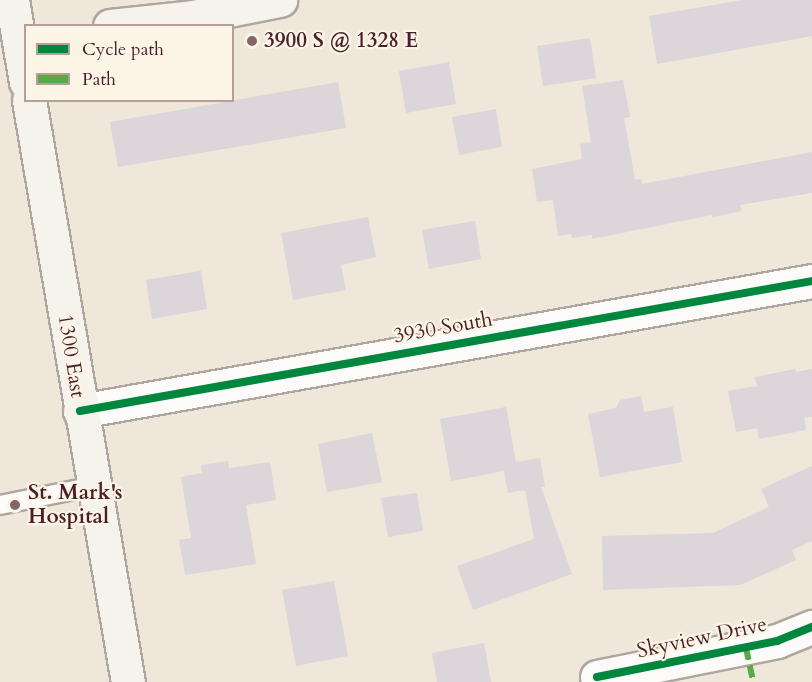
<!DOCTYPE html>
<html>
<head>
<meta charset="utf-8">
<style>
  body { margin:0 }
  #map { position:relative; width:812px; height:682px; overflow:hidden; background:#efe7da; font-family:Cardo,serif }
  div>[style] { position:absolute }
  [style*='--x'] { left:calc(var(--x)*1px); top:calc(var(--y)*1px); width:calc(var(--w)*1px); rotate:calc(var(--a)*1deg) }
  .building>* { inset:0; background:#dcd5d9 }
  .roads { filter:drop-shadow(2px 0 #b0a6a0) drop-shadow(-2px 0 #b0a6a0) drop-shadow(0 2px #b0a6a0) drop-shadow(0 -2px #b0a6a0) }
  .service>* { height:18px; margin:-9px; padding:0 9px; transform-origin:9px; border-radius:9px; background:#fdfbf9 }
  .minor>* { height:33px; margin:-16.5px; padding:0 16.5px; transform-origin:16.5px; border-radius:16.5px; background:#fdfbf9 }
  .secondary>* { height:33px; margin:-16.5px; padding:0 16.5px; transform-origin:16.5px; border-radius:16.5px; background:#f6f2ec }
  .quiet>* { height:6px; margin-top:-3px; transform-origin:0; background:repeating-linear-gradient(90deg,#57aa44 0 12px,transparent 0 18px) }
  .cycleway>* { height:8px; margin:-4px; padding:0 4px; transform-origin:4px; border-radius:4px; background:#00873e }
  .dots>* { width:16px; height:16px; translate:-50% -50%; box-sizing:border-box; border:3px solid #fcf5e5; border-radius:50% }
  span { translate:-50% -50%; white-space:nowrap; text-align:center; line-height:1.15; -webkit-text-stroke:4.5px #fcf5e5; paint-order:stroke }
  .poi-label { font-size:21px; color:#4a1f2b; font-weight:700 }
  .left { translate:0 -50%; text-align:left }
  .street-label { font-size:21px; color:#4a1f2b }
  .legend { position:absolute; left:24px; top:24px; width:210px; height:78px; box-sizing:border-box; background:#fcf5e5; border:2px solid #b59f9b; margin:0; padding:8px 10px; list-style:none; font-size:18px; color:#4a1f2b }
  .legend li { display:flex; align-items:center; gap:12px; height:30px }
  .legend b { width:30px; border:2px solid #b59f9b }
</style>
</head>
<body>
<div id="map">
  <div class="building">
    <i style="clip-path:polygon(742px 0,812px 0,812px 36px,657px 64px,649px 16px)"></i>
    <i style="clip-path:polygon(590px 38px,596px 78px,543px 86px,537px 46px)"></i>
    <i style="clip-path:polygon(449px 62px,456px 104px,406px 113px,399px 71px)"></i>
    <i style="clip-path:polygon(623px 80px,630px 117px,624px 118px,635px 180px,641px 179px,642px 184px,812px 152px,812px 193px,740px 205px,742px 211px,713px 217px,712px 215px,592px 239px,592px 235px,572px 238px,571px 234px,558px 236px,553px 200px,537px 202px,532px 169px,582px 159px,580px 144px,591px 142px,582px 86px)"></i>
    <i style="clip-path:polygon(338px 82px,346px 128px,118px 167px,110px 122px)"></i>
    <i style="clip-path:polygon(496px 109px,502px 147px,459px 155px,452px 117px)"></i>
    <i style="clip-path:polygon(368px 217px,376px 257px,341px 265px,346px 290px,293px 300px,281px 233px)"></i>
    <i style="clip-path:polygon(475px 221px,481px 259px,429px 269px,422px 230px)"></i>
    <i style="clip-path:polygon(201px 271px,207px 309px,152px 319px,146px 280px)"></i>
    <i style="clip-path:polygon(795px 369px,796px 372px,812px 369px,812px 417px,804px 418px,806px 430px,759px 439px,757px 428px,736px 432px,728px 391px,757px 386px,755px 377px)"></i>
    <i style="clip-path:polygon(641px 396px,644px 412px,673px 407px,682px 462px,600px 477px,588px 414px,616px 408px,620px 400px)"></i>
    <i style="clip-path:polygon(506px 407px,516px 462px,540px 458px,545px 487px,541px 487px,572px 574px,473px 610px,457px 566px,534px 539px,525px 490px,508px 493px,504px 471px,451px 481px,440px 419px)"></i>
    <i style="clip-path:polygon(372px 433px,382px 482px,327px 492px,318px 444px)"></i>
    <i style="clip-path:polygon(228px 461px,229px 468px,270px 462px,276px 500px,246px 505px,256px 564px,185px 575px,179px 540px,191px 538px,181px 477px,202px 473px,201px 465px)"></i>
    <i style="clip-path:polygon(812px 466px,812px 541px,792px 550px,796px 560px,740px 585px,603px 590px,602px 536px,713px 533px,769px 507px,761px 489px)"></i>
    <i style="clip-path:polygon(417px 493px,423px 531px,388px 537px,381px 498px)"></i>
    <i style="clip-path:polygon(334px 581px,348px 656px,296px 666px,282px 590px)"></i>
    <i style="clip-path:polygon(484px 643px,491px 682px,437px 682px,432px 653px)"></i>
  </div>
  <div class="roads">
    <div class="service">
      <i style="--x:0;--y:505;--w:96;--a:-11.4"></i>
    </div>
    <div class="minor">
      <i style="--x:80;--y:411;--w:743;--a:-10.07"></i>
      <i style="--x:597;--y:677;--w:184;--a:-11.3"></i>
      <i style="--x:777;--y:641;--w:38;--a:-22"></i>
    </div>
    <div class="secondary">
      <i style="--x:12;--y:0;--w:83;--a:80.3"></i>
      <i style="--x:110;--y:26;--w:83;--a:-6.2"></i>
      <i style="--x:193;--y:17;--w:89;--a:-11.1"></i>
      <i style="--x:29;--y:100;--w:590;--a:80.35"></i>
    </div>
  </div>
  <div class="quiet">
    <i style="--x:746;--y:648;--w:35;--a:78"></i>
  </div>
  <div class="cycleway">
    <i style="--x:80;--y:411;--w:743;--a:-10.07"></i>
    <i style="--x:597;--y:677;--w:184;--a:-11.3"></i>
    <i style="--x:777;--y:641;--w:38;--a:-22"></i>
  </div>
  <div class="dots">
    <i style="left:252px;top:41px;background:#846568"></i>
    <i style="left:15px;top:505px;background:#846568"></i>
  </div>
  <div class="poi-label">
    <span class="left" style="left:264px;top:41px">3900 S @ 1328 E</span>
    <span class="left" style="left:28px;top:505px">St. Mark's<br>Hospital</span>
  </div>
  <div class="street-label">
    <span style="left:443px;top:328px;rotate:-10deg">3930 South</span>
    <span style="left:71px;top:356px;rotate:81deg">1300 East</span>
    <span style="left:702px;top:638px;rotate:-12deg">Skyview Drive</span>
  </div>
  <ul class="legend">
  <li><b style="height:8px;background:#00873e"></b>Cycle path</li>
  <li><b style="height:8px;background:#57aa44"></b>Path</li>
  </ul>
</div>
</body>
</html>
